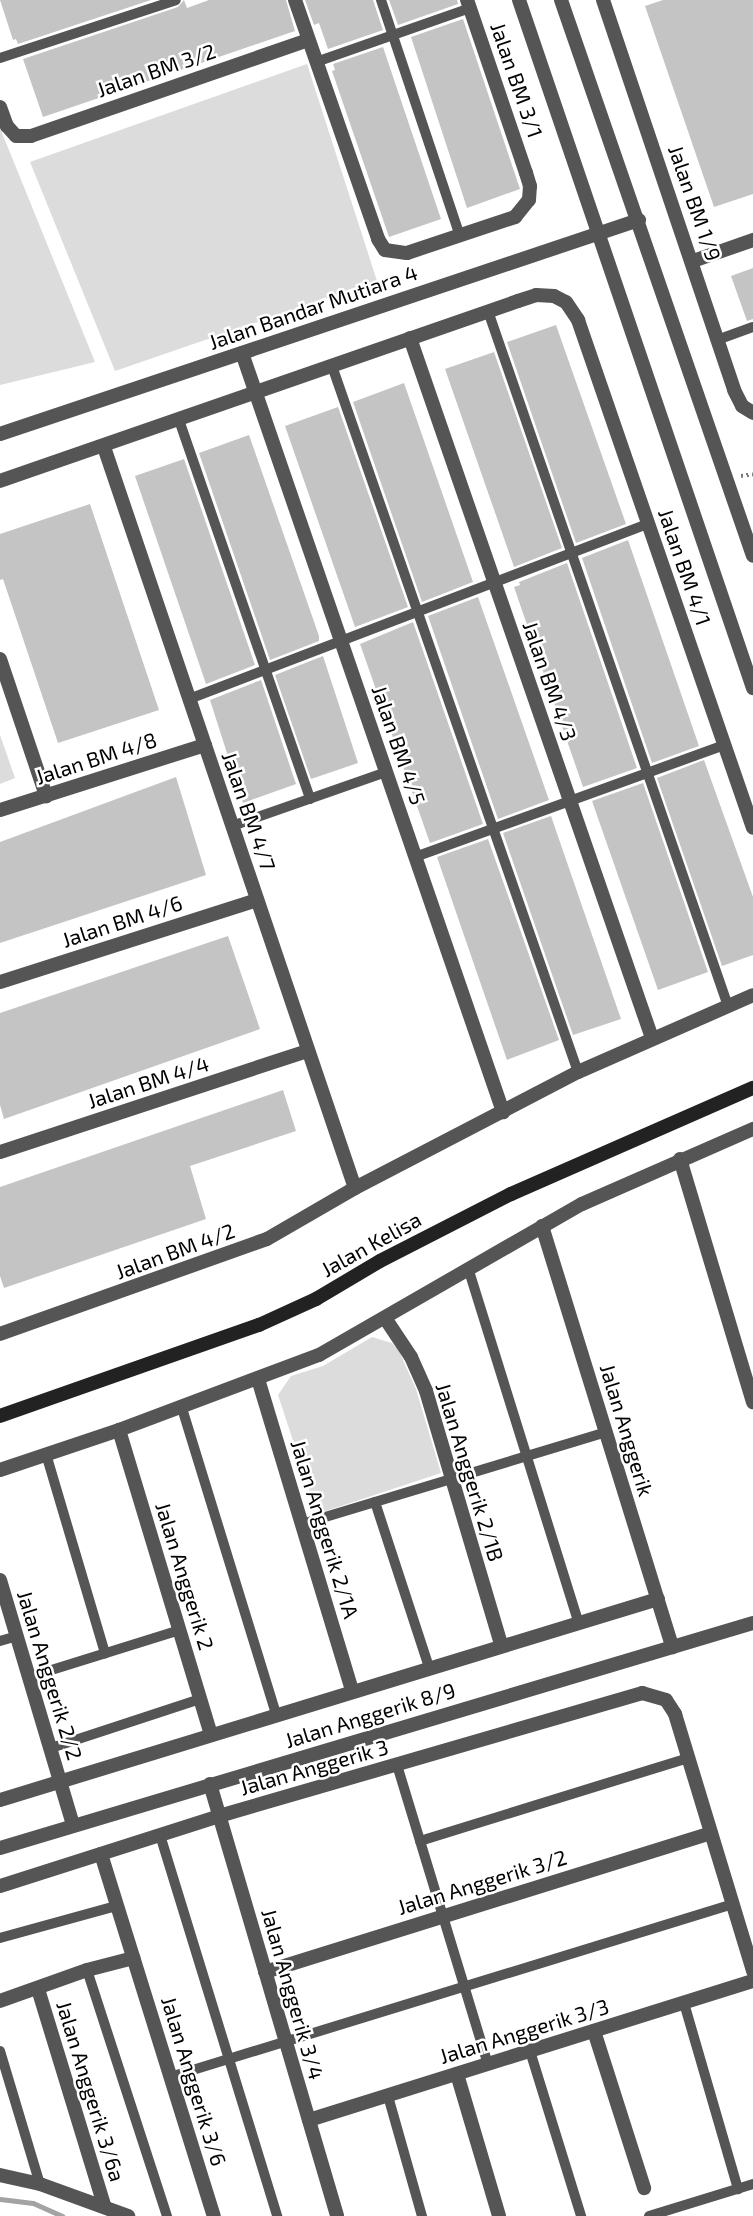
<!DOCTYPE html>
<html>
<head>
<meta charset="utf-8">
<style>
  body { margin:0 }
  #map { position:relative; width:753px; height:2216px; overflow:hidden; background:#fff; font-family:"Exo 2",sans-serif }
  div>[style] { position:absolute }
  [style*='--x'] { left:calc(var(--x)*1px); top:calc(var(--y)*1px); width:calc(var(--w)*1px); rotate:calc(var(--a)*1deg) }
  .green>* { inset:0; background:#dcdcdc }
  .stream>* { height:5px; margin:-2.5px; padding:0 2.5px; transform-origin:2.5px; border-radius:2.5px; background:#a3a3a3 }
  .building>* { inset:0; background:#c4c4c4 }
  .path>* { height:3.5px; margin-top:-1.75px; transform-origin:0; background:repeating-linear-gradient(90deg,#777 0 2px,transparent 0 5.5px) }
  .service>* { height:10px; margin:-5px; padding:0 5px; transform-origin:5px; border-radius:5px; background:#555 }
  .minor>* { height:14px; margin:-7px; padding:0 7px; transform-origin:7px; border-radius:7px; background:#555 }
  .secondary>* { height:14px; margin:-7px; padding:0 7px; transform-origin:7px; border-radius:7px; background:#222 }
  span { translate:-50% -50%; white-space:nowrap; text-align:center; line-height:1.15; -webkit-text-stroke:5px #fff; paint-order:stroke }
  .street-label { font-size:21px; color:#000 }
</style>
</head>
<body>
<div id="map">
  <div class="green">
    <i style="clip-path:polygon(307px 64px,377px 281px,115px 371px,30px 162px)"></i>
    <i style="clip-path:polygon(0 128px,95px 362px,0 385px)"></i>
    <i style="clip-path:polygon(0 735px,15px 778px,0 784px)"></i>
    <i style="clip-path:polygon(372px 1337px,392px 1343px,399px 1351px,416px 1389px,441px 1473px,317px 1514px,278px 1395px,291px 1376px,323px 1366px)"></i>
  </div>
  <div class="stream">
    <i style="--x:0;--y:2199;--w:33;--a:7"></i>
    <i style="--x:33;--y:2203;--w:32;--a:24"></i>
  </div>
  <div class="building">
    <i style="clip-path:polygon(0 0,151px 0,18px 44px,16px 39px,13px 40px)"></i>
    <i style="clip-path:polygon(184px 0,187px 8px,209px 0,286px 0,295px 31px,43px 117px,23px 59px,178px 7px)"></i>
    <i style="clip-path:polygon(305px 0,373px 0,383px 30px,328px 49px,319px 23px,314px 25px)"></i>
    <i style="clip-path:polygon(389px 0,457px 0,458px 4px,398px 25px)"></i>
    <i style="clip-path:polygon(663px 0,753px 0,753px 194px,714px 207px,645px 6px)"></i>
    <i style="clip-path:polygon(463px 19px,520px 189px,467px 208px,411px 37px)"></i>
    <i style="clip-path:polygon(383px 47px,441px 219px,389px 237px,332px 71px,335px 70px,333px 64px)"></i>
    <i style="clip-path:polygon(753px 268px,753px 319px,747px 321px,731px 276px)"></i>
    <i style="clip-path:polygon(556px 325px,626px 524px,576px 543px,507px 342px)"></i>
    <i style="clip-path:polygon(494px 352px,562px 548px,514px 567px,445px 369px)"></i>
    <i style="clip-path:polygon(404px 383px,473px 582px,422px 602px,353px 402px)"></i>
    <i style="clip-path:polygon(338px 407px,408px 607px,355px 627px,285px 426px)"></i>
    <i style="clip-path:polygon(249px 435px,319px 636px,319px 641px,270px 660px,199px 453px)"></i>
    <i style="clip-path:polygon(184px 459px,255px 665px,206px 684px,135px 476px)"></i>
    <i style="clip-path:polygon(90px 504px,159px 710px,58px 743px,3px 579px,0 580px,0 534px)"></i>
    <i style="clip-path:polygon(628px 540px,699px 746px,652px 763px,582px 558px)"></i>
    <i style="clip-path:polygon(567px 563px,637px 768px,583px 787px,514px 587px,520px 585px,519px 582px)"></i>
    <i style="clip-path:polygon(478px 597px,549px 800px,498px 819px,428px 616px)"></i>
    <i style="clip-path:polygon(413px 622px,483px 824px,430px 843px,360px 644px)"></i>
    <i style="clip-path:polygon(323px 656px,358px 763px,311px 779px,275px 675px)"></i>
    <i style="clip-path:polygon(261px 680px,296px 784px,243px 803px,210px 700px)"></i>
    <i style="clip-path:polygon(704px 760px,753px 897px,753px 955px,722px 966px,657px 778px)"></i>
    <i style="clip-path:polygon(176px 777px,206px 875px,0 943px,0 842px)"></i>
    <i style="clip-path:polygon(643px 783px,708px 972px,658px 990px,592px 801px)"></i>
    <i style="clip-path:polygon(551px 816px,621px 1019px,573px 1035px,503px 833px)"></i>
    <i style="clip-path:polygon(488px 839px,559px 1040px,507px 1060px,437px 857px)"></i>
    <i style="clip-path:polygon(228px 936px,260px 1029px,4px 1119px,0 1105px,0 1013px)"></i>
    <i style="clip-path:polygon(283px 1090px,296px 1131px,190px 1166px,206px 1219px,4px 1288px,0 1276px,0 1187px)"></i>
  </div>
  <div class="path">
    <i style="--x:741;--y:476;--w:12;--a:-9"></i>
  </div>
  <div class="service">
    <i style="--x:381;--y:0;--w:249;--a:71.5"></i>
    <i style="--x:0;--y:58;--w:185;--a:-18.2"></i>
    <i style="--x:316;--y:62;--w:163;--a:-19.3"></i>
    <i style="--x:488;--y:311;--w:735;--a:70.95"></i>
    <i style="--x:717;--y:340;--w:38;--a:-20"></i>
    <i style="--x:332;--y:366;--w:748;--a:70.79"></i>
    <i style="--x:179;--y:420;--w:401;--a:70.9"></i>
    <i style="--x:189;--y:699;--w:491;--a:-20.9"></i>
    <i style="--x:232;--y:826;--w:163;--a:-19.3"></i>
    <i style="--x:415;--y:857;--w:329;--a:-19.9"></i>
    <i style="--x:469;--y:1271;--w:368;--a:72.7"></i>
    <i style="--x:181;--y:1405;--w:323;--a:72.9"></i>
    <i style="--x:46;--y:1454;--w:208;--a:73.5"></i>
    <i style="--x:375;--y:1502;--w:174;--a:71.9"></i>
    <i style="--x:302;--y:1524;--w:318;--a:-16.8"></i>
    <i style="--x:0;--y:1641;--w:18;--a:-16"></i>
    <i style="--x:29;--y:1677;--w:158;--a:-17.3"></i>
    <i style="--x:51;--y:1748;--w:157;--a:-18.2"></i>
    <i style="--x:397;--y:1765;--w:313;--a:73.1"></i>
    <i style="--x:160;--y:1835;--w:399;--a:72.9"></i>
    <i style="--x:420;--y:1841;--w:281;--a:-17.2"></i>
    <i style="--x:0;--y:1938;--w:120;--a:-15.4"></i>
    <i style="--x:87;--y:1970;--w:259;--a:72"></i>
    <i style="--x:684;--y:2003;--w:194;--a:73.8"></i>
    <i style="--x:0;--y:2051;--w:139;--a:73.3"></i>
    <i style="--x:530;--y:2051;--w:173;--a:72.8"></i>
    <i style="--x:170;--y:2077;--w:589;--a:-17.08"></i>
    <i style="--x:388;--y:2096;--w:125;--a:74.2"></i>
    <i style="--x:649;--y:2216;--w:109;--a:-17.1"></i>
  </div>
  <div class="minor">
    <i style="--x:295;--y:0;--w:253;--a:70.8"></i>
    <i style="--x:378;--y:239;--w:13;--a:58"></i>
    <i style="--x:385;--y:250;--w:22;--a:8"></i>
    <i style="--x:407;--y:253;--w:114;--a:-18.4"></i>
    <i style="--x:515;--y:217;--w:22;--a:-51"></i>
    <i style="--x:529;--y:200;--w:14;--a:-86"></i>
    <i style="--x:530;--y:186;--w:14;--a:-107"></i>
    <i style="--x:526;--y:173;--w:183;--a:-108.8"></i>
    <i style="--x:519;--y:0;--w:727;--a:71.22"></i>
    <i style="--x:561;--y:0;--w:588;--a:70.95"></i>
    <i style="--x:603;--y:0;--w:411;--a:71.4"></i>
    <i style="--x:734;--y:390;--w:18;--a:63"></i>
    <i style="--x:742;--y:406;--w:13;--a:32"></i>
    <i style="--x:0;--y:107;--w:20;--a:70"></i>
    <i style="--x:7;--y:126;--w:13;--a:48"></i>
    <i style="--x:16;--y:136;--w:15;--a:0"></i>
    <i style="--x:31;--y:136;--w:293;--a:-19.1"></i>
    <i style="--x:693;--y:261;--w:64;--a:-19.3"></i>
    <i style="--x:410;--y:338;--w:741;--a:70.93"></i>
    <i style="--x:242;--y:353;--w:803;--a:71.02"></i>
    <i style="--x:0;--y:434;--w:674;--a:-18.52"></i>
    <i style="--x:104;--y:447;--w:782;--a:71.29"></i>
    <i style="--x:0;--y:481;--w:548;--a:-19.16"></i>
    <i style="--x:518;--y:301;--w:19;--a:-18"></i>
    <i style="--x:536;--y:295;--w:18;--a:3"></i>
    <i style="--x:554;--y:296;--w:13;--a:27"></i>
    <i style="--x:566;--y:302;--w:22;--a:56"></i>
    <i style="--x:578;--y:320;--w:537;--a:70.99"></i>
    <i style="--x:0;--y:659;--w:145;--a:71.4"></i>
    <i style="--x:0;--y:810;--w:215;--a:-17.6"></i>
    <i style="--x:0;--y:982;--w:270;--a:-17.7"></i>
    <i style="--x:0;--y:1152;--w:324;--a:-18.2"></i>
    <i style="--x:680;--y:1159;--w:254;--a:73.3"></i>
    <i style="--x:542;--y:1226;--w:441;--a:72.8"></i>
    <i style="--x:385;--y:1318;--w:47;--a:56.3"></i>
    <i style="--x:411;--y:1357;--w:37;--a:66"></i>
    <i style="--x:426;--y:1391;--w:265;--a:73.5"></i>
    <i style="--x:0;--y:1334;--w:283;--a:-19.6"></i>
    <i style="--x:267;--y:1239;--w:102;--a:-30.1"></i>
    <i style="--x:355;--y:1188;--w:251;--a:-27.5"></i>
    <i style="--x:578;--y:1072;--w:191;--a:-23.7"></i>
    <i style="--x:258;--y:1379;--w:326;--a:73.2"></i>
    <i style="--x:119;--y:1430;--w:318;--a:73.2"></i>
    <i style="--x:0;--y:1470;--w:126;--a:-18.6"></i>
    <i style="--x:119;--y:1430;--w:214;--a:-20.6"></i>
    <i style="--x:319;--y:1355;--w:303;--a:-29.9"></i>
    <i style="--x:582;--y:1204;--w:187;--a:-23.7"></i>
    <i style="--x:0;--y:1580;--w:256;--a:73.4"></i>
    <i style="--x:210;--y:1784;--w:450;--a:73.6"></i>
    <i style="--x:0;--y:1800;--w:688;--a:-16.99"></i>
    <i style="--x:0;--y:1848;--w:786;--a:-16.64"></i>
    <i style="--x:101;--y:1854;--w:379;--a:72.7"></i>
    <i style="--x:0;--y:1886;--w:230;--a:-17.7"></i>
    <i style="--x:219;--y:1816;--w:441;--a:-16.2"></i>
    <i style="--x:642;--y:1693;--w:25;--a:16"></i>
    <i style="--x:666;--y:1700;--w:17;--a:57"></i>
    <i style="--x:675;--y:1714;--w:269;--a:73.1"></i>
    <i style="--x:265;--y:1972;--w:467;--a:-17.3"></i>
    <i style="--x:38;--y:1989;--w:226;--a:73"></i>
    <i style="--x:0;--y:2001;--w:92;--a:-19.6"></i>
    <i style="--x:87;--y:1970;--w:48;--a:-14.6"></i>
    <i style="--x:594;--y:2031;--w:165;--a:72.3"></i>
    <i style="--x:457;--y:2074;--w:148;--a:73.5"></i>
    <i style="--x:309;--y:2120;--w:465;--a:-17.4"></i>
    <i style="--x:0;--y:2175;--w:41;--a:12.7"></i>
    <i style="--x:40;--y:2184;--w:94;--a:20"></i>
  </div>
  <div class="secondary">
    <i style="--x:0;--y:1416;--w:275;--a:-19.4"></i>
    <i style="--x:259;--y:1325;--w:63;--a:-24.5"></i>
    <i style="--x:316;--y:1299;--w:74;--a:-30.7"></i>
    <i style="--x:380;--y:1261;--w:147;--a:-27.1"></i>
    <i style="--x:511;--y:1194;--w:264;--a:-23.7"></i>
  </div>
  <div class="street-label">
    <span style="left:156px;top:70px;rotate:-19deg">Jalan BM 3/2</span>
    <span style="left:517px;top:80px;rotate:71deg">Jalan BM 3/1</span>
    <span style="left:695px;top:203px;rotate:71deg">Jalan BM 1/9</span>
    <span style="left:313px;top:307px;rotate:-19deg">Jalan Bandar Mutiara 4</span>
    <span style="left:685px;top:567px;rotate:71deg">Jalan BM 4/1</span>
    <span style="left:550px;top:681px;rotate:71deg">Jalan BM 4/3</span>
    <span style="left:399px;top:745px;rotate:71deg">Jalan BM 4/5</span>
    <span style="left:96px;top:758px;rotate:-18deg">Jalan BM 4/8</span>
    <span style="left:249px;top:811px;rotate:71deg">Jalan BM 4/7</span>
    <span style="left:122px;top:921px;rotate:-18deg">Jalan BM 4/6</span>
    <span style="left:148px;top:1082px;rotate:-18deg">Jalan BM 4/4</span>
    <span style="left:371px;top:1244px;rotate:-29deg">Jalan Kelisa</span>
    <span style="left:175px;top:1251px;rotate:-20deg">Jalan BM 4/2</span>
    <span style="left:627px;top:1430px;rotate:73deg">Jalan Anggerik</span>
    <span style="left:470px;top:1472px;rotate:73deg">Jalan Anggerik 2/1B</span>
    <span style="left:325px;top:1529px;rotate:73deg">Jalan Anggerik 2/1A</span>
    <span style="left:185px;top:1576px;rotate:73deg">Jalan Anggerik 2</span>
    <span style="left:50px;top:1675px;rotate:73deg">Jalan Anggerik 2/2</span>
    <span style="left:370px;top:1715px;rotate:-17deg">Jalan Anggerik 8/9</span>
    <span style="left:314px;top:1767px;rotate:-16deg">Jalan Anggerik 3</span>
    <span style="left:482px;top:1882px;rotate:-17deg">Jalan Anggerik 3/2</span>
    <span style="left:293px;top:1994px;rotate:74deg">Jalan Anggerik 3/4</span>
    <span style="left:524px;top:2031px;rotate:-17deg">Jalan Anggerik 3/3</span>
    <span style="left:194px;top:2081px;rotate:73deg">Jalan Anggerik 3/6</span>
    <span style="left:91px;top:2091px;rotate:73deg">Jalan Anggerik 3/6a</span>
  </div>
</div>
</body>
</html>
